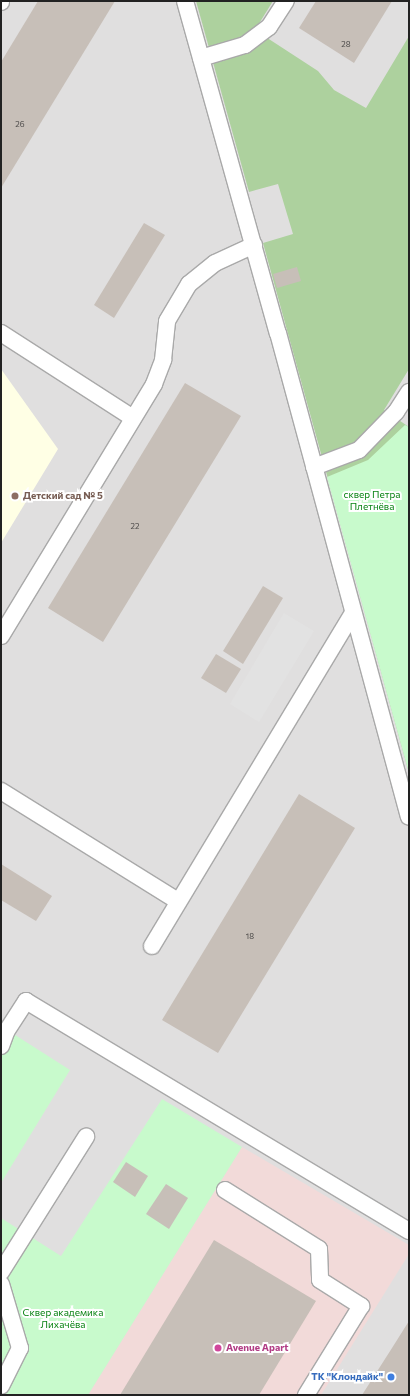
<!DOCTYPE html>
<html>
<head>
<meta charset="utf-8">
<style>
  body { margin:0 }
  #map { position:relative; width:410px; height:1396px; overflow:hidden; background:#f2efe9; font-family:Commissioner,sans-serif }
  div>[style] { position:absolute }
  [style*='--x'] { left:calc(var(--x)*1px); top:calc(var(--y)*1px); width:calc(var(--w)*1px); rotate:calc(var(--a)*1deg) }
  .residential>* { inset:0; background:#e0dfdf }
  .commercial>* { inset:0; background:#f2dad9 }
  .education>* { inset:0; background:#ffffe5 }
  .forest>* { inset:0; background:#add19e }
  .park>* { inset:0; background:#c8facc }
  .parking>* { inset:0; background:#e2e2e2 }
  .building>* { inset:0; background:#c7bfb8 }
  .roads { filter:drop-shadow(1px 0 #a9a9a9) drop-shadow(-1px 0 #a9a9a9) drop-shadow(0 1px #a9a9a9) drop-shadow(0 -1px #a9a9a9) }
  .service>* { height:16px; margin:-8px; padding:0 8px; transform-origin:8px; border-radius:8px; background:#fff }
  .dots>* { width:11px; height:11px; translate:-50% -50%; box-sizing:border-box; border:2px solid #fff; border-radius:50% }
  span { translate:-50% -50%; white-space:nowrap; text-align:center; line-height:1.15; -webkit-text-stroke:4px #fff; paint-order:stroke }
  .number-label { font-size:8px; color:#4b4948 }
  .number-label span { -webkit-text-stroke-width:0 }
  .park-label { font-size:10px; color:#0c8416 }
  .education-label { font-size:10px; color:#785e54; font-weight:700 }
  .left { translate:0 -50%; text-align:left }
  .hotel-label { font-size:10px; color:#b23c85; font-weight:700 }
  .shop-label { font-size:10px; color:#366cbe; font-weight:700 }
  .right { translate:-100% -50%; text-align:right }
  .frame { position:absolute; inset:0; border:2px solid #222; pointer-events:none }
</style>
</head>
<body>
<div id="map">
  <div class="residential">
    <i style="clip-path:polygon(1px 1px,409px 1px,409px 1395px,1px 1395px)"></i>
  </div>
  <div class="commercial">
    <i style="clip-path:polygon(242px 1147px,409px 1245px,409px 1254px,321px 1395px,88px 1395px)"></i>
  </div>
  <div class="education">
    <i style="clip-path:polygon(1px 369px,58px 449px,1px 543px)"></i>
  </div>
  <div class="forest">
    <i style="clip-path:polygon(196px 1px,273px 1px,255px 30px,318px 71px,334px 90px,366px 108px,409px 36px,409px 369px,384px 410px,409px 427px,409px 773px,263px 243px,293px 234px,278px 184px,249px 192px)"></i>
  </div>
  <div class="park">
    <i style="clip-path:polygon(405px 425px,409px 427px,409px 773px,327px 477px,368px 460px)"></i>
    <i style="clip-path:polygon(1px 1026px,70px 1070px,1px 1183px)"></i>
    <i style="clip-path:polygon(162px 1099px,242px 1147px,88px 1395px,1px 1395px,1px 1218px,61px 1256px)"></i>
  </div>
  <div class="parking">
    <i style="clip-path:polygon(284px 613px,314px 631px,259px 722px,230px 704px)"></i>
  </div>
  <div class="building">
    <i style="clip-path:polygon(38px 1px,115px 1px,1px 188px,1px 62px)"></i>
    <i style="clip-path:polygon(316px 1px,392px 1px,354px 63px,299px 28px)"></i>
    <i style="clip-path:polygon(144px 223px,165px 235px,114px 318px,94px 305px)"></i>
    <i style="clip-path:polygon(297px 267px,301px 281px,277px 288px,273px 274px)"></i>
    <i style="clip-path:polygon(185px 383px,241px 416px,103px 642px,48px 608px)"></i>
    <i style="clip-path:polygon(263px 586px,283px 598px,243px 664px,223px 651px)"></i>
    <i style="clip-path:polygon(216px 654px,241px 669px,226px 693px,201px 678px)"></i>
    <i style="clip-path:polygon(299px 794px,355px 828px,218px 1053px,162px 1020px)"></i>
    <i style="clip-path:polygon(1px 864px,52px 896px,36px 921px,1px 900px)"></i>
    <i style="clip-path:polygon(126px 1162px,148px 1176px,135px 1197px,113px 1182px)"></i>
    <i style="clip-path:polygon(166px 1184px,188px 1198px,169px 1229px,146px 1214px)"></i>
    <i style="clip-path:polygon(214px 1240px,316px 1301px,259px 1395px,120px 1395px)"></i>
    <i style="clip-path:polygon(409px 1321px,409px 1395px,362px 1395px,392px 1348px)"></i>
  </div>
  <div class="roads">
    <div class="service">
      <i style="--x:185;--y:1;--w:345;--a:74.4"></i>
      <i style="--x:278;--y:333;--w:501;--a:74.86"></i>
      <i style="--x:1;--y:2;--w:1;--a:-90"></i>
      <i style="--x:201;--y:58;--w:46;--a:-16.5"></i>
      <i style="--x:245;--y:45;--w:30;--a:-37"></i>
      <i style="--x:269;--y:27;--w:31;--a:-57"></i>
      <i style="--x:1;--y:333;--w:157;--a:32.8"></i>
      <i style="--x:314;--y:467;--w:48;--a:-20.7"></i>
      <i style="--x:359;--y:450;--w:53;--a:-45.8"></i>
      <i style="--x:396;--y:412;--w:24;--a:-57"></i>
      <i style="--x:1;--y:636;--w:295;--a:-58.7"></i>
      <i style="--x:154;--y:384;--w:26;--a:-69"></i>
      <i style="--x:163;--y:360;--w:39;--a:-84"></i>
      <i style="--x:167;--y:321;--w:43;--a:-59.3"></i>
      <i style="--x:189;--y:284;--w:33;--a:-39"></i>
      <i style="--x:215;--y:263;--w:43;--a:-24.8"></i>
      <i style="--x:1;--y:791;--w:208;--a:31.9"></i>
      <i style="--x:152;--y:946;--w:389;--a:-58.9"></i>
      <i style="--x:1;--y:1046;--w:15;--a:-70"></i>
      <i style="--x:6;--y:1032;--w:37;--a:-57"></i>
      <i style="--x:26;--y:1001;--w:447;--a:31"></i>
      <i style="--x:225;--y:1190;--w:111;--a:32.1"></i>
      <i style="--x:319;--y:1249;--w:31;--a:88"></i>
      <i style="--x:320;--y:1280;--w:49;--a:32.4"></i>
      <i style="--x:361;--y:1306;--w:105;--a:121.7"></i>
      <i style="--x:1;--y:1272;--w:160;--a:-57.8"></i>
      <i style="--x:1;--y:1284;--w:67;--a:73.5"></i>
      <i style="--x:20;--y:1348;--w:42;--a:116.6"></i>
    </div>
  </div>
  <div class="dots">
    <i style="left:15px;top:496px;background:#8d6e63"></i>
    <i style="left:218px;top:1348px;background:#d1479c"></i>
    <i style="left:391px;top:1377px;background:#3f7fe0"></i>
  </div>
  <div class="number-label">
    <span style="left:346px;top:45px">28</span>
    <span style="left:20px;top:125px">26</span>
    <span style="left:135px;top:527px">22</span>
    <span style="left:250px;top:937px">18</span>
  </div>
  <div class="park-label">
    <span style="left:372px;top:500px">сквер Петра<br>Плетнёва</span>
    <span style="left:63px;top:1318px">Сквер академика<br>Лихачёва</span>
  </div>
  <div class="education-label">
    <span class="left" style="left:23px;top:496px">Детский сад № 5</span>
  </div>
  <div class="hotel-label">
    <span class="left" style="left:226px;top:1348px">Avenue Apart</span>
  </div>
  <div class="shop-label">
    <span class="right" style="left:383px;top:1377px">ТК "Клондайк"</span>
  </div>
  <div class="frame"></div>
</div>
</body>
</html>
